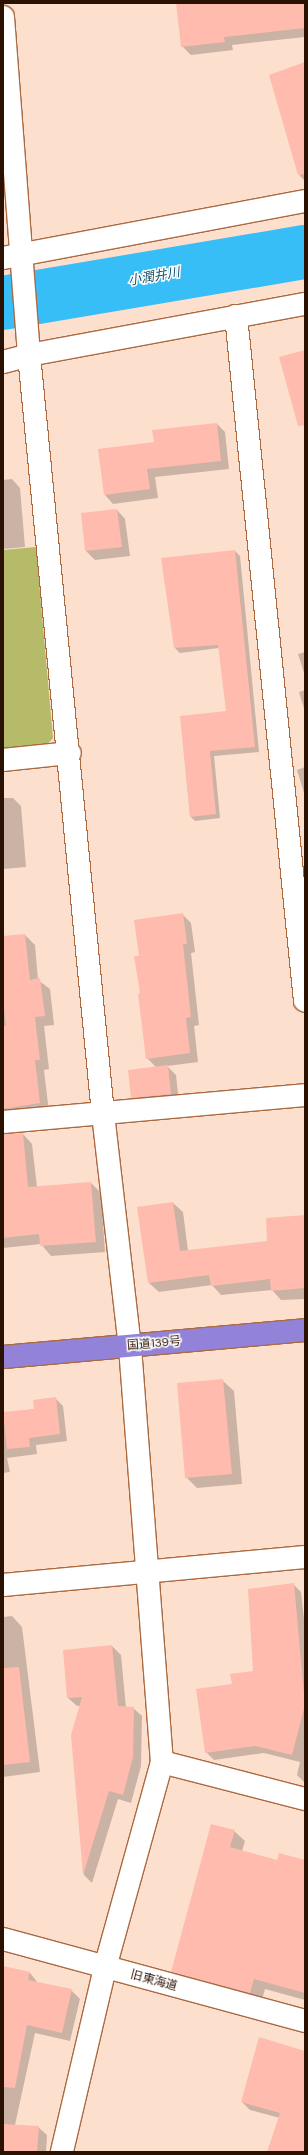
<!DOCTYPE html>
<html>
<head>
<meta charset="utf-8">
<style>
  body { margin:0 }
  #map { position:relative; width:308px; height:2155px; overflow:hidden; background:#fddfce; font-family:"DM Sans","Noto Sans JP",sans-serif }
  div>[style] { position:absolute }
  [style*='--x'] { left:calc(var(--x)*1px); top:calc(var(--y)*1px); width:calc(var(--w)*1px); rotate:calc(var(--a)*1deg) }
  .green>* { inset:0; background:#b6bb69 }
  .shadow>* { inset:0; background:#0003 }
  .river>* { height:54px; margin:-27px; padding:0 27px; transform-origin:27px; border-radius:27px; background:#37bef6 }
  .building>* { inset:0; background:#ffbbae }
  .roads { filter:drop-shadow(1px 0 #ab6940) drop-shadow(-1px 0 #ab6940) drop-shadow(0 1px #ab6940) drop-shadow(0 -1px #ab6940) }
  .minor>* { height:22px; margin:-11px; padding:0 11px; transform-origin:11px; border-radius:11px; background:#fff }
  .highway>* { height:22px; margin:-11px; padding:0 11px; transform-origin:11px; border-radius:11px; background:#9383d8 }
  span { translate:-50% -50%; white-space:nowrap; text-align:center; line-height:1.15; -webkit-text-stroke:3px #fff; paint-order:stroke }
  .street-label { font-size:12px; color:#2b1102 }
  .water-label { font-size:13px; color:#1b5067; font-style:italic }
  .frame { position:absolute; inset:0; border:4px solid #2b1102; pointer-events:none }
</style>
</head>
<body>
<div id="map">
  <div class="green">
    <i style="clip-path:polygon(36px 547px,53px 738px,44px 748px,3px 752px,3px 550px)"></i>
  </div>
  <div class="shadow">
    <i style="clip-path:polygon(177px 3px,305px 3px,305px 37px,232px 45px,233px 50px,191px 55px,182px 46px)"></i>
    <i style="clip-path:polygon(305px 63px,305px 181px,300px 176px,270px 76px)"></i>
    <i style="clip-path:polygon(217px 424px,225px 432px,229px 469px,155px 477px,158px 498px,113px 504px,105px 495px,155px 443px)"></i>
    <i style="clip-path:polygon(12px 479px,20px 488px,25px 547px,3px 549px,3px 480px)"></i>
    <i style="clip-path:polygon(117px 510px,125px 519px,130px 556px,95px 560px,86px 551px,82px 514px)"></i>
    <i style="clip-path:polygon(235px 551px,240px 556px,259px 752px,214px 756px,220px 818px,195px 821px,190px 816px,181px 717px,227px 712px,219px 648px,180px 653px,175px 648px,163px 559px)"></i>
    <i style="clip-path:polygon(305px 652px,305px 676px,298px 654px)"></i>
    <i style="clip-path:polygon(305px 690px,305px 712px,299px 692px)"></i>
    <i style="clip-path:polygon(305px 767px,305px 796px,297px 770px)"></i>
    <i style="clip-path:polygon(3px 798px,13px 798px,21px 806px,26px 867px,3px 869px)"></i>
    <i style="clip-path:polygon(183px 915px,191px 923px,195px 952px,191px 953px,199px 1025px,194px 1026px,198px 1062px,167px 1066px,176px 1075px,179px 1103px,141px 1106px,132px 1098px,157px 1068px,147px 1058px,140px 956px)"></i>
    <i style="clip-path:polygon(25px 935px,35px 945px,38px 980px,50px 989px,54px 1025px,44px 1026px,49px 1069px,44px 1070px,49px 1112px,3px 1127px,3px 937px)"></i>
    <i style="clip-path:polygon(3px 1134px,23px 1134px,32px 1144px,37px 1187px,91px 1183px,101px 1193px,105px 1252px,51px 1256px,41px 1244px,3px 1248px)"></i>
    <i style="clip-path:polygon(173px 1203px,183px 1212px,188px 1251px,268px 1242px,305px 1216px,305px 1299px,281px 1300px,272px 1290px,221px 1295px,212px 1285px,159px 1292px,149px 1283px)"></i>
    <i style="clip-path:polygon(223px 1381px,234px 1391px,242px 1484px,197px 1488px,186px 1477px)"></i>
    <i style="clip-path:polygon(55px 1398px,63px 1406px,67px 1441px,36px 1445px,37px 1454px,7px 1458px,10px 1472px,3px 1473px,3px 1413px,35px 1409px)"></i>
    <i style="clip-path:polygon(293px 1584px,301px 1592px,305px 1628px,305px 1783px,297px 1775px,300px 1762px,264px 1753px,214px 1760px,206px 1752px,233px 1685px,255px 1672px)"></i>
    <i style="clip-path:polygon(12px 1616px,22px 1627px,40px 1772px,3px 1777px,3px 1617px)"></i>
    <i style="clip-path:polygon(112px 1646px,121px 1655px,126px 1708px,133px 1708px,142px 1716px,141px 1766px,131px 1803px,118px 1799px,92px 1883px,84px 1875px,72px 1735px,80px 1706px,77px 1706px,68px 1698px)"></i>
    <i style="clip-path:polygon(234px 1831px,245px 1841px,242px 1851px,278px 1861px,305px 1861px,305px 2000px,265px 1989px,261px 2003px,183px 1982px,172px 1971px)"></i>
    <i style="clip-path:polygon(3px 1967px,30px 1973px,38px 1983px,71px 1990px,80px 1999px,70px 2041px,35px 2033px,15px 2125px,38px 2127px,47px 2135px,46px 2152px,3px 2152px)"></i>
    <i style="clip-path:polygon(305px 2053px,305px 2152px,270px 2152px,280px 2118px,250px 2110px,242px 2102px)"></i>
  </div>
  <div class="river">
    <i style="--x:3;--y:303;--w:306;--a:-9.6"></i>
  </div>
  <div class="building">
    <i style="clip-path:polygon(176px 3px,305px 3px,305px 28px,224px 37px,225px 42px,181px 47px)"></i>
    <i style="clip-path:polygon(305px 62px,305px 174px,298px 175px,269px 75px)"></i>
    <i style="clip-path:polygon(305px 350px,305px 425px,298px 426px,279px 357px)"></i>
    <i style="clip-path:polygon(217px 423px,221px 461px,147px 469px,150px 489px,104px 495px,98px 449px,154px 442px,152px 430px)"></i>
    <i style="clip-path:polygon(117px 509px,122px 547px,85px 551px,81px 513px)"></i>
    <i style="clip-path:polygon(235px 550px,255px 747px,210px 751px,216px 814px,190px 817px,180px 716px,226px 711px,218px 645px,174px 648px,161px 558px)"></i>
    <i style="clip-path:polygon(183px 913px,187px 944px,183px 944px,191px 1017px,186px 1018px,190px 1053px,146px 1059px,138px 994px,140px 993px,134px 956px,139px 956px,134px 920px)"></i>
    <i style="clip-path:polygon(25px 934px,30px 980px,40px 978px,45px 1016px,35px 1017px,40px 1060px,35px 1060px,40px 1103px,3px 1109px,3px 1026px,6px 1026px,3px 999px,3px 936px)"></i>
    <i style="clip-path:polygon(168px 1065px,171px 1094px,131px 1098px,128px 1070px)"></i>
    <i style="clip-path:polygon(23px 1133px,28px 1187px,91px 1182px,96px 1242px,40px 1246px,39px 1234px,3px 1238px,3px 1134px)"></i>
    <i style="clip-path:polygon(173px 1202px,180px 1251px,267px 1241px,266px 1218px,305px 1215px,305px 1288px,271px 1291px,270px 1279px,211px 1286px,209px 1275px,148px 1283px,137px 1207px)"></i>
    <i style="clip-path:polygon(223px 1379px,232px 1474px,185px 1478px,177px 1383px)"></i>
    <i style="clip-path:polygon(56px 1397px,60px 1434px,29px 1438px,30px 1447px,7px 1449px,3px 1412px,34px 1409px,33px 1400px)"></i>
    <i style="clip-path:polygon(294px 1583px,305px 1705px,292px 1755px,255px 1746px,205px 1753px,196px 1689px,232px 1684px,230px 1674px,253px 1671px,248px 1589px)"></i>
    <i style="clip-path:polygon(112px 1645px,118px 1706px,134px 1707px,133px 1757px,123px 1795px,109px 1791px,83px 1875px,71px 1735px,82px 1697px,67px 1698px,63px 1650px)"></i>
    <i style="clip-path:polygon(19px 1667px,30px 1762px,3px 1765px,3px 1668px)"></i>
    <i style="clip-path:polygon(211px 1824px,235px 1830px,230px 1847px,277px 1860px,279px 1853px,305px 1860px,305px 1993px,254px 1979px,250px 1993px,171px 1972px)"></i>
    <i style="clip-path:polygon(3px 1966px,30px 1972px,28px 1980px,72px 1989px,62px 2033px,27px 2025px,15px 2088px,3px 2087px)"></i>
    <i style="clip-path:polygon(259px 2037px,305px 2051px,305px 2152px,267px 2152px,280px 2113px,241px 2102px)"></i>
    <i style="clip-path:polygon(3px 2124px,39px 2126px,37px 2152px,3px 2152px)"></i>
  </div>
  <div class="roads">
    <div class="minor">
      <i style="--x:3;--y:17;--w:339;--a:85.6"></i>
      <i style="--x:29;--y:355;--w:763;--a:84.43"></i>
      <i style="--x:103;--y:1114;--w:235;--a:83.4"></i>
      <i style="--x:130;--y:1347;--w:416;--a:85.6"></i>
      <i style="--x:162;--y:1762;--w:214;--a:105.5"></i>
      <i style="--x:105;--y:1968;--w:189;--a:103.2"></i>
      <i style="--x:3;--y:258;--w:307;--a:-10.7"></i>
      <i style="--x:236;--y:316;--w:688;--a:84.25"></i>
      <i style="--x:3;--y:362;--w:27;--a:-15"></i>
      <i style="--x:29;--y:355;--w:281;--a:-10.5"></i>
      <i style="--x:3;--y:760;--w:67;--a:-6"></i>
      <i style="--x:3;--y:1122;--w:303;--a:-5.1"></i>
      <i style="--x:3;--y:1585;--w:303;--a:-5.3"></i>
      <i style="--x:162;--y:1762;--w:148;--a:14.5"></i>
      <i style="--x:3;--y:1939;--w:313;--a:15.2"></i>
    </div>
    <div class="highway">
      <i style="--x:3;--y:1357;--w:303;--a:-5.1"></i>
    </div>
  </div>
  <div class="street-label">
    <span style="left:154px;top:1344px;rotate:-5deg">国道139号</span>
    <span style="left:154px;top:1981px;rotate:15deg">旧東海道</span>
  </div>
  <div class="water-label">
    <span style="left:154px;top:277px;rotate:-10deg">小潤井川</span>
  </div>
  <div class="frame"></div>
</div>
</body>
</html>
